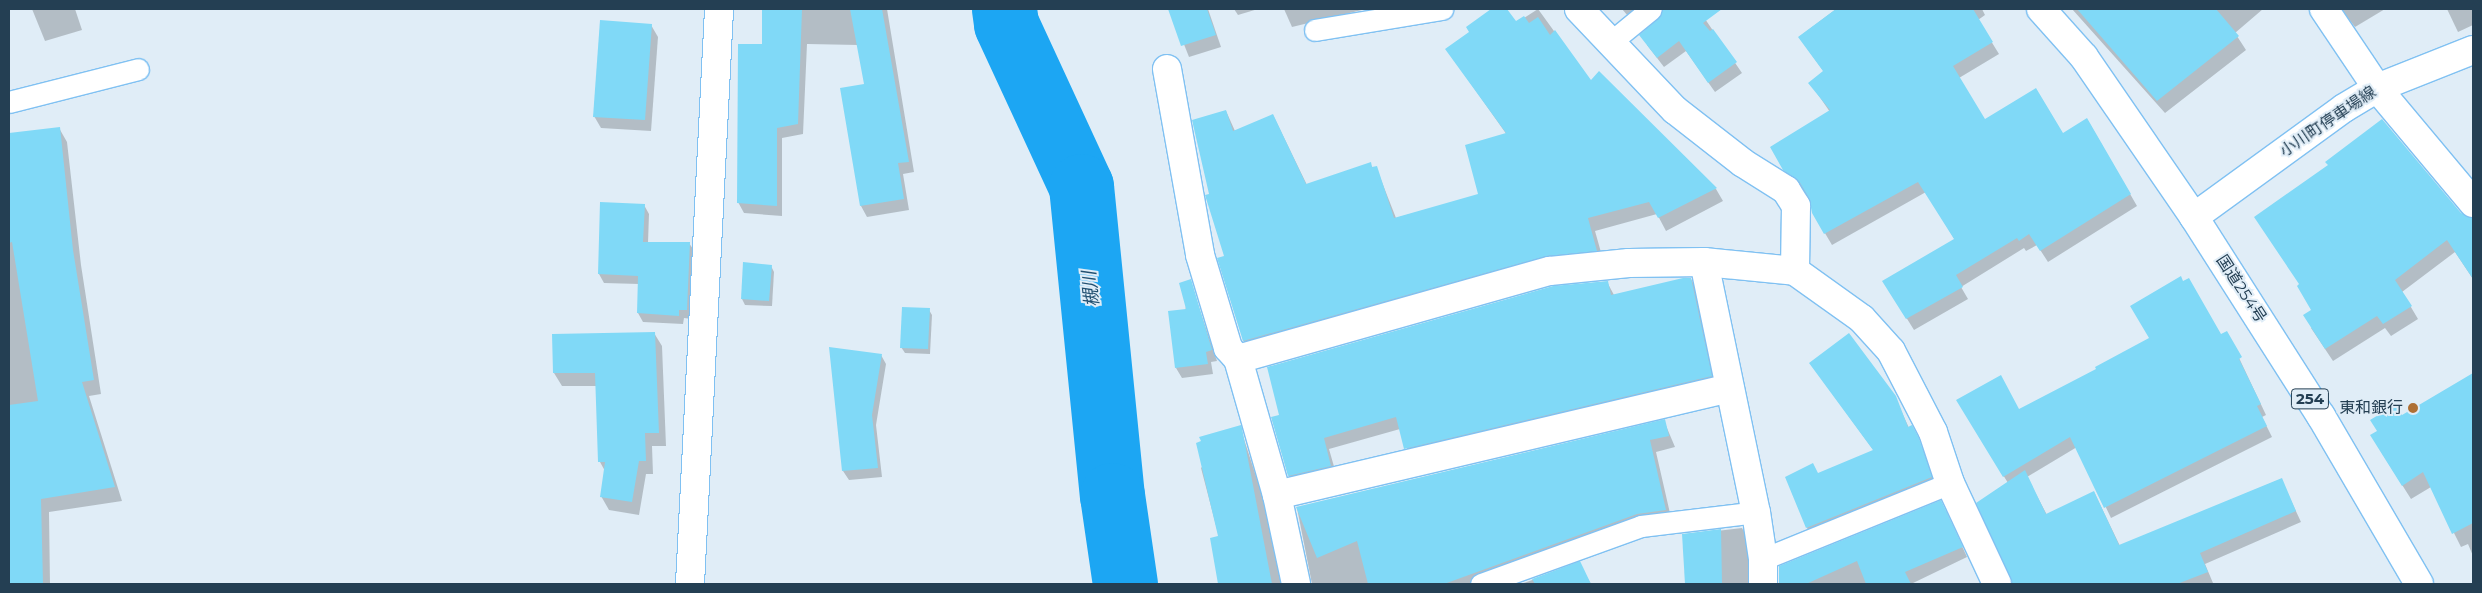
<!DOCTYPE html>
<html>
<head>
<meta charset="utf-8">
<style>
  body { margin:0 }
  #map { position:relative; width:2482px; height:593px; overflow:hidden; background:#e0edf7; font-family:Montserrat,"Noto Sans JP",sans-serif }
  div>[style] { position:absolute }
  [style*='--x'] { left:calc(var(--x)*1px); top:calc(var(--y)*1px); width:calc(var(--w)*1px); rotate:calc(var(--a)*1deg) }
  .shadow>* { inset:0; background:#0003 }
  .river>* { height:65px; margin:-32.5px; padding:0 32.5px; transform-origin:32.5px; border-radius:32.5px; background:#1ca6f3 }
  .building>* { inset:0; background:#80d9f7 }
  .roads { filter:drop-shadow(1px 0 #80c1f2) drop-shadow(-1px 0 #80c1f2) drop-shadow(0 1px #80c1f2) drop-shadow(0 -1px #80c1f2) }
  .service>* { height:21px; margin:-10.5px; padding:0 10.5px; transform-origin:10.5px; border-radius:10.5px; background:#fff }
  .minor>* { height:28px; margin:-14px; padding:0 14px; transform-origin:14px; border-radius:14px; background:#fff }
  .secondary>* { height:28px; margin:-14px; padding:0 14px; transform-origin:14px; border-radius:14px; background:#fff }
  .trunk>* { height:28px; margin:-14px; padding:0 14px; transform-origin:14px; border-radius:14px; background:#fff }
  .dots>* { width:14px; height:14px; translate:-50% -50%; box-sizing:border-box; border:2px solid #e0edf7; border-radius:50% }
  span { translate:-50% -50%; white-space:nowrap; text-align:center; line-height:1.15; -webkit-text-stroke:4px #e0edf7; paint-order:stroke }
  .shield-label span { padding:1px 4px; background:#e0edf7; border:1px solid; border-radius:4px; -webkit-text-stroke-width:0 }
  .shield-label { font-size:15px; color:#243f53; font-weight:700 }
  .street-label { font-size:16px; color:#243f53 }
  .poi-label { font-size:16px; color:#243f53 }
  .right { translate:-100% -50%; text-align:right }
  .water-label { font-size:18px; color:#204f70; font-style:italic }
  .frame { position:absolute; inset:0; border:10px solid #243f53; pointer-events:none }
</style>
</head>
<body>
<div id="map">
  <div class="shadow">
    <i style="clip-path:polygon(32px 9px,75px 9px,82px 30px,45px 41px)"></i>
    <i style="clip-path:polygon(763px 9px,887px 9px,914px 172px,903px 174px,909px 210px,867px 217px,861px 206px,842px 89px,865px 85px,858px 45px,807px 44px,803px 134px,782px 138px,782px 216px,744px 213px,738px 202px,763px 46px)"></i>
    <i style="clip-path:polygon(1170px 9px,1208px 9px,1221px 47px,1189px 57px)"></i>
    <i style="clip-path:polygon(1234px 9px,1258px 9px,1238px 15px)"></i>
    <i style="clip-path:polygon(1284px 9px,1366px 9px,1292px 27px)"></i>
    <i style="clip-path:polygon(1505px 9px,1516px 23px,1538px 9px,1591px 82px,1716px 189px,1723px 201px,1666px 231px,1657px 214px,1595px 231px,1604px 263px,1251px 353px,1243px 340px,1211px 195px,1226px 111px,1235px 131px,1273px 115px,1307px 185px,1370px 164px,1373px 168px,1376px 167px,1396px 218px,1479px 195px,1507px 135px,1447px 50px)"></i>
    <i style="clip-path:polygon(1622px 9px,1652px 9px,1633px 22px)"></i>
    <i style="clip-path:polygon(1660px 9px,1705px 9px,1708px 13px,1703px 16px,1742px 73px,1715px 92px,1686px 51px,1664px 67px,1647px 45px,1664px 14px)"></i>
    <i style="clip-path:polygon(1836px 9px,1982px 9px,1985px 15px,1978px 20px,1999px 54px,1959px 78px,1985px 121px,2062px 135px,2087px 119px,2137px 206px,2048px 262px,2037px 245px,2026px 251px,2024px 248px,1961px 287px,1968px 299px,1914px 330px,1891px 293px,1955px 240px,1926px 192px,1832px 245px,1813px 213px,1811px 199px,1791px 181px,1771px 147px,1830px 112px,1810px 83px,1824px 72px,1799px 37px)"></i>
    <i style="clip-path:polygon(2072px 9px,2263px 9px,2235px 33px,2246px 50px,2165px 113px)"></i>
    <i style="clip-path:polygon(2341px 9px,2385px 9px,2355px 27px)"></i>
    <i style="clip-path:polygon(2447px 9px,2473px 9px,2473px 25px,2458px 32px)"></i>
    <i style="clip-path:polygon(651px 25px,658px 37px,651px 131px,601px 128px,594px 116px)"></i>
    <i style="clip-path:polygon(59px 128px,67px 142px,81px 265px,101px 394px,89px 396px,122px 501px,49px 512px,50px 584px,9px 584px,9px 134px)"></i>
    <i style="clip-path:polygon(601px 204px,644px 205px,649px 214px,648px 243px,689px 243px,695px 252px,692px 319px,684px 318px,683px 324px,643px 322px,638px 313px,639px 284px,604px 283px,599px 274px)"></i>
    <i style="clip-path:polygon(2460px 214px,2473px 218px,2473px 279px,2455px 252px,2402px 292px,2418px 319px,2391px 336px,2385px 328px,2333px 361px,2311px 328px)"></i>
    <i style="clip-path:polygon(771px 266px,774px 272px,772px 306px,745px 305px,742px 299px)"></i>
    <i style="clip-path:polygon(1691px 279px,1697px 290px,1717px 387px,1411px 459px,1400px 429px,1329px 449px,1337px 477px,1295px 487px,1289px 476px,1273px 418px,1607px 282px,1614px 295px)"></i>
    <i style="clip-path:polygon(1190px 281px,1217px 361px,1211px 362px,1213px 374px,1182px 378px,1176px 368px)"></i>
    <i style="clip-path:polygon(929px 310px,932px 315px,930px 354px,905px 353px,901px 347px)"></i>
    <i style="clip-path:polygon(654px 333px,662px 346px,666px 446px,652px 446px,653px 474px,646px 474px,639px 515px,609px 510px,601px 496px,605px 471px,600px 462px,597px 386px,562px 386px,554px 373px)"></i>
    <i style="clip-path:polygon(2221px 336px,2232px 343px,2266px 415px,2262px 417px,2272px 437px,2111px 518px,2077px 447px,2027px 477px,2047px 515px,2094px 492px,2120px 546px,2281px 479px,2301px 522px,2205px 564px,2213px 583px,2209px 584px,2014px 584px,2008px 483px,1964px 411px,2019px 410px)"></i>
    <i style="clip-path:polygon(830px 349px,881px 355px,886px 364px,876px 425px,882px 477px,849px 480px,843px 471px)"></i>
    <i style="clip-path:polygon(1810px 363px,1895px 397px,1909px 428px,1924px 451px,1937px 488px,1813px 539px,1807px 528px,1818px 474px,1874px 451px)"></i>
    <i style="clip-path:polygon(2473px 374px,2473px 556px,2468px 544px,2461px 547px,2431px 487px,2411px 499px,2380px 450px,2402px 417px)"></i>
    <i style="clip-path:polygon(1664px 421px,1675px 447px,1656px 452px,1672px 522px,1483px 584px,1438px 584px,1394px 485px)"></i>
    <i style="clip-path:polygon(1240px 427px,1267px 510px,1283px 584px,1220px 584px,1211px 539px,1219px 537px,1201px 468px)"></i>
    <i style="clip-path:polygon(1390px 497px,1400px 584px,1312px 584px,1297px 508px)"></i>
    <i style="clip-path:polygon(1946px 511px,1967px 557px,1911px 584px,1779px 584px,1780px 567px)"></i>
    <i style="clip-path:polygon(1742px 528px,1747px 537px,1752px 584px,1686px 584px,1683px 535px)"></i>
    <i style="clip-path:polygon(1579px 563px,1591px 584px,1521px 584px)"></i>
  </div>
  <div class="river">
    <i style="--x:1004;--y:9;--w:15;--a:82"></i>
    <i style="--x:1006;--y:24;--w:179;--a:65.2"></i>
    <i style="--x:1081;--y:186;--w:311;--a:84.3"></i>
    <i style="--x:1112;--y:495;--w:90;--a:81.7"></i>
  </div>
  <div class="building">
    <i style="clip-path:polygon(762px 9px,802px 9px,798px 124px,777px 128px,777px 206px,737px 203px,738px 44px,762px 44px)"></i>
    <i style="clip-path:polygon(850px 9px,882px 9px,909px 162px,898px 163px,904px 199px,860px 206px,840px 88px,864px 84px)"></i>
    <i style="clip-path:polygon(1168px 9px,1207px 9px,1216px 35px,1181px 46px)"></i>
    <i style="clip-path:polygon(1491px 9px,1507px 9px,1516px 21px,1524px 16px,1529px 23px,1538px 17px,1550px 35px,1555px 30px,1591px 80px,1599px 71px,1717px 188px,1658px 218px,1649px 202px,1588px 218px,1597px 251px,1546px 256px,1243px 341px,1217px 258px,1224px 256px,1205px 195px,1209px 194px,1192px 120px,1226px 110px,1233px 131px,1273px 114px,1306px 184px,1371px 162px,1372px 167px,1377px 166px,1394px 218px,1478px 194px,1465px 145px,1506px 133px,1445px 49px,1469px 32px,1466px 27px)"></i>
    <i style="clip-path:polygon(1663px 9px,1722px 9px,1703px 23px,1710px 31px,1713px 29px,1737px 62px,1708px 83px,1679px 41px,1657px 58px,1639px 35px,1659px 18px)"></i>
    <i style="clip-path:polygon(1836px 9px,1973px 9px,1993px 42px,1953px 66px,1985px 119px,2036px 88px,2063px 133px,2087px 118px,2131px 194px,2040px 251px,2029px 234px,2019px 241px,2017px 238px,1956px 275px,1963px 287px,1906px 319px,1882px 281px,1954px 239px,1918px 182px,1824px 234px,1812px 213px,1809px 198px,1799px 181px,1783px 170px,1770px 147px,1830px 110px,1808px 83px,1823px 71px,1798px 37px)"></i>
    <i style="clip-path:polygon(2077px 9px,2216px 9px,2239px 36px,2157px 101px)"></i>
    <i style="clip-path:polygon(600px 20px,652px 24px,645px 120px,593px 117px)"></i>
    <i style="clip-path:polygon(2382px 119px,2461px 213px,2473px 218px,2473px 279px,2447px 240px,2395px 280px,2412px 306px,2383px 324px,2377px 316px,2325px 349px,2303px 315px,2311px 310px,2297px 286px,2299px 284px,2254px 217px,2328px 165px,2325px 162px)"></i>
    <i style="clip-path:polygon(60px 127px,73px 250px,94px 380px,82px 382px,115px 487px,41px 499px,43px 584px,9px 584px,9px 405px,38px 401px,12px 242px,9px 243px,9px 133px)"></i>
    <i style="clip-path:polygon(600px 202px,645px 204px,643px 242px,690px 242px,687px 310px,679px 310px,679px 316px,637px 313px,638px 276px,598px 274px)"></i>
    <i style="clip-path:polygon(743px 262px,772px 265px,769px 301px,741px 299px)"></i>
    <i style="clip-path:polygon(2181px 276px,2183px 281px,2189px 278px,2221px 334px,2227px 331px,2242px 357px,2239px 359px,2261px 404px,2257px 406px,2267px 426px,2104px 508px,2070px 437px,2003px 477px,1956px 400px,2001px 375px,2019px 409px,2096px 369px,2095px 367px,2149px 338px,2130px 306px)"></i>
    <i style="clip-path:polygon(1683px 278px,1691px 278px,1712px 376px,1404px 449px,1396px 417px,1324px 438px,1331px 466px,1288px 476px,1271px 417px,1279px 415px,1267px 367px,1553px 286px,1608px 281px,1611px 295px)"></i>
    <i style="clip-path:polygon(1191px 279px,1212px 350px,1206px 352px,1208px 364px,1175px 368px,1168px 311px,1186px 309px,1179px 283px)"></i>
    <i style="clip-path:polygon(902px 307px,930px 308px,928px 349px,900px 348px)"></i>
    <i style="clip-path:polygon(655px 332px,659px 433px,645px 433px,646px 461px,639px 461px,632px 502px,600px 497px,605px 462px,598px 462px,595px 373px,553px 373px,552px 334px)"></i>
    <i style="clip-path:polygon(1849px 333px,1896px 396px,1908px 427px,1912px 425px,1919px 438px,1932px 477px,1806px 528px,1785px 477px,1813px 463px,1818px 473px,1873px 450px,1809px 363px)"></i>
    <i style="clip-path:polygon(829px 347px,882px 354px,872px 415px,878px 468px,842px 471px)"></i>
    <i style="clip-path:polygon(2473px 373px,2473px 523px,2452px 534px,2423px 472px,2402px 486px,2370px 435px,2377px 431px,2370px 420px,2395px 405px,2402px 415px)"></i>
    <i style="clip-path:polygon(1665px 419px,1669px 436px,1650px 440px,1666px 510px,1637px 514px,1444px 584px,1368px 584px,1357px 541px,1317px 558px,1296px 507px)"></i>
    <i style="clip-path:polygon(1241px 425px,1242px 428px,1272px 584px,1218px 584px,1210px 538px,1218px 536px,1196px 443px,1201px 441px,1199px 437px)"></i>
    <i style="clip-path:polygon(2025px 470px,2046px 514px,2094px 491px,2119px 545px,2282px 478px,2296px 511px,2200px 553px,2208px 572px,2177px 584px,2012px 584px,1976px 503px)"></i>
    <i style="clip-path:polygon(1941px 500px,1963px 547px,1905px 572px,1911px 584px,1866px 584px,1857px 561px,1806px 584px,1779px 584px,1779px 566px)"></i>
    <i style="clip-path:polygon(1721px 529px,1722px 584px,1685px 584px,1682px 534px)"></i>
    <i style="clip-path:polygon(1580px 561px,1591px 584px,1535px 584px,1532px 579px)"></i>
  </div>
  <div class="roads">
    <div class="service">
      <i style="--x:1315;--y:30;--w:129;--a:-9.4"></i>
      <i style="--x:1612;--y:41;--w:50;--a:-39.4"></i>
      <i style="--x:9;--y:102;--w:133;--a:-14.3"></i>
      <i style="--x:1763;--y:559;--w:202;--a:-22.1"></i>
      <i style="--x:1481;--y:584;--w:170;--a:-19.9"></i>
      <i style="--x:1641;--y:526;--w:116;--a:-6.9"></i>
    </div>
    <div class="minor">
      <i style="--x:1579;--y:9;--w:139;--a:46.5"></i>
      <i style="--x:1675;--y:110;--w:86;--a:37.9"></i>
      <i style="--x:1743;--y:163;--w:51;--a:32.1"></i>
      <i style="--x:1786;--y:190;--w:19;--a:58"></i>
      <i style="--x:1796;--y:206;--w:65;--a:90.9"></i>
      <i style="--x:2324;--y:9;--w:95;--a:56.1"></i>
      <i style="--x:2377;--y:88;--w:150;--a:50.1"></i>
      <i style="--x:1167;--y:69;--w:189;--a:79.9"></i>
      <i style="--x:1200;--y:255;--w:97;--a:73.2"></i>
      <i style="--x:1228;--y:348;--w:15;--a:48"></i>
      <i style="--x:1238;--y:359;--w:141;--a:74"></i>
      <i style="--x:1277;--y:495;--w:91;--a:77.9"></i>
      <i style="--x:1704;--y:262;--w:255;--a:78.3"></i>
      <i style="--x:1756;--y:512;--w:48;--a:81.5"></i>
      <i style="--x:1763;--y:559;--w:25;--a:90"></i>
      <i style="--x:1238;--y:359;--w:324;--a:-15.8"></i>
      <i style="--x:1550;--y:271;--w:79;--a:-5.8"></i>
      <i style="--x:1629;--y:263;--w:75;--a:-0.8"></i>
      <i style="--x:1704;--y:262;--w:91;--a:5.6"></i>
      <i style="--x:1795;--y:271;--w:82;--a:35.6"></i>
      <i style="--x:1862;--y:319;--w:43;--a:47.8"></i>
      <i style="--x:1891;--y:351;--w:91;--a:62.6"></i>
      <i style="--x:1933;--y:432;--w:54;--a:71.6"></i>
      <i style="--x:1950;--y:483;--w:111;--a:65"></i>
      <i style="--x:1277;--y:495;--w:465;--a:-13.3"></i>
      <i style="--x:690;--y:584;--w:576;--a:-87.11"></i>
    </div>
    <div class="secondary">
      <i style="--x:2194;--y:217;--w:185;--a:-36"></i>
      <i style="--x:2344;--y:108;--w:39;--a:-31"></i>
      <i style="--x:2377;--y:88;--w:103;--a:-21.6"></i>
    </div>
    <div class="trunk">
      <i style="--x:2041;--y:9;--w:64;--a:48.1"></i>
      <i style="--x:2084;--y:57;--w:194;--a:55.5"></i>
      <i style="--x:2194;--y:217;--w:236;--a:57.5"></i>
      <i style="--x:2321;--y:416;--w:194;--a:59.7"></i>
    </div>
  </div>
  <div class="dots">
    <i style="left:2413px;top:408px;background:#ae7035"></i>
  </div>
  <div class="shield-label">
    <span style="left:2310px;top:399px">254</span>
  </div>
  <div class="street-label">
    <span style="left:2328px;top:122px;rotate:-34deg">小川町停車場線</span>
    <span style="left:2241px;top:289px;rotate:57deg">国道254号</span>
  </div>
  <div class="poi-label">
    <span class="right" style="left:2403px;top:408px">東和銀行</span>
  </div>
  <div class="water-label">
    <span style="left:1091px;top:289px;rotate:-96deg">槻川</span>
  </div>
  <div class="frame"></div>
</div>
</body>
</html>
